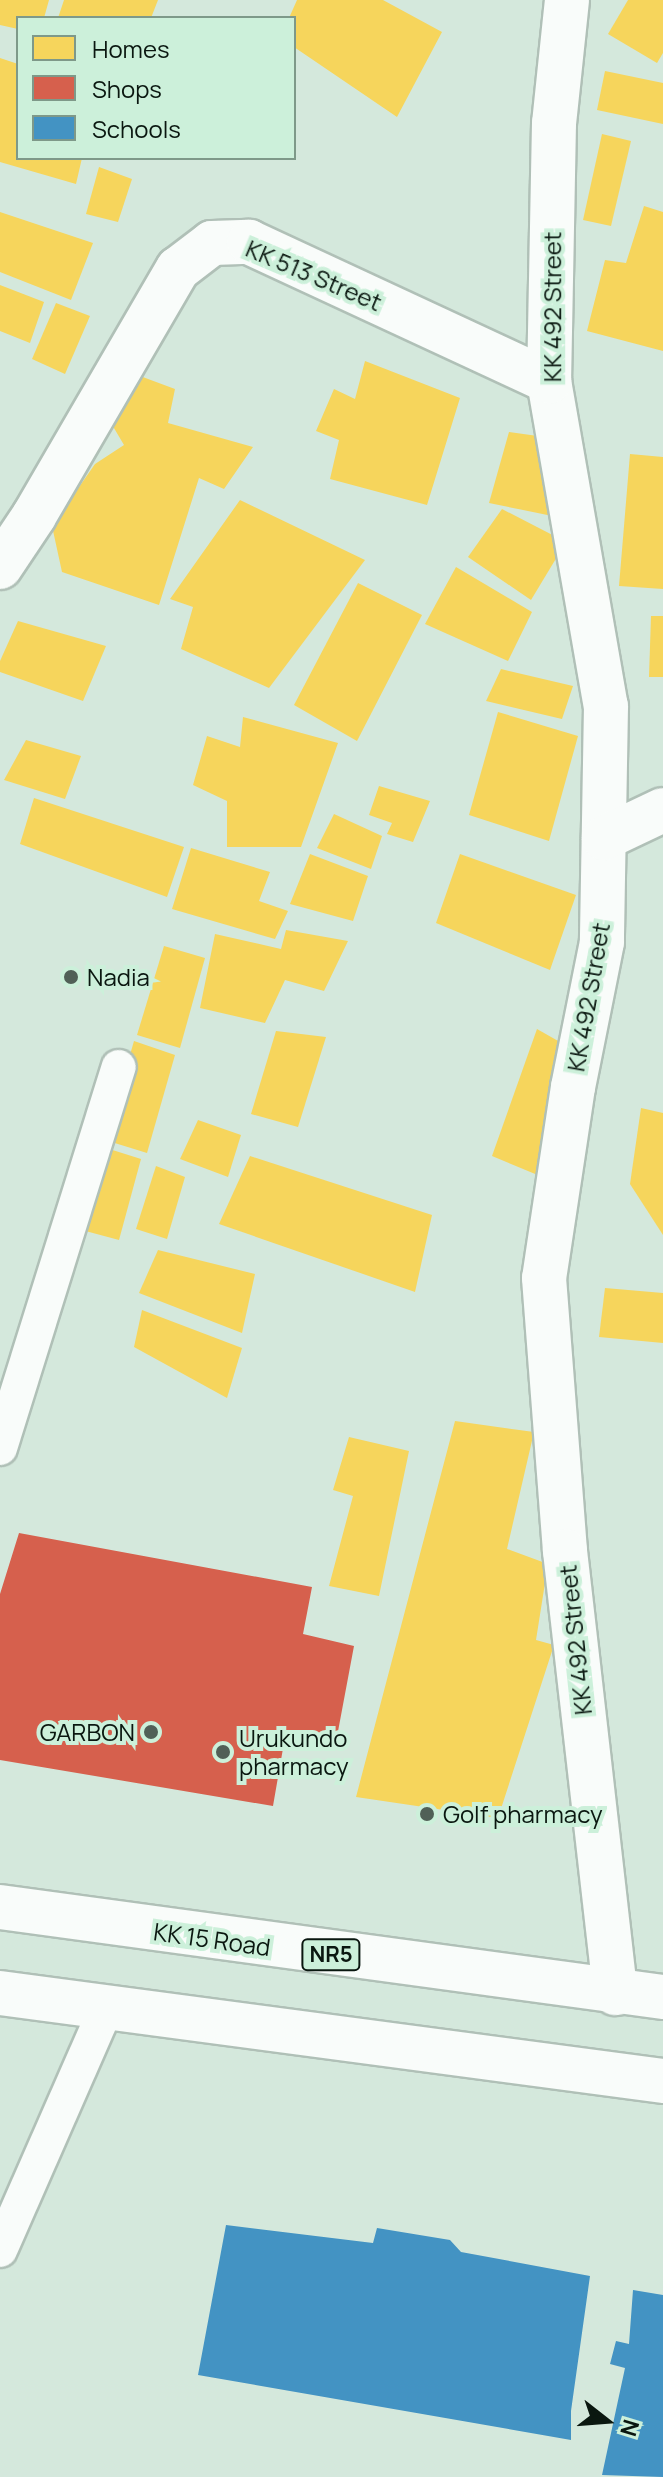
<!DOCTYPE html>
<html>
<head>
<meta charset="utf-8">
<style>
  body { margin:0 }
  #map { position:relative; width:663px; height:2477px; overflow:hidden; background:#d4e8dc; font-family:Manrope,sans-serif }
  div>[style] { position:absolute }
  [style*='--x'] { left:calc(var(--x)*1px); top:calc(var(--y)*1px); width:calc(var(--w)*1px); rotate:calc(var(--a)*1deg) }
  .homes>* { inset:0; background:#f6d55c }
  .shops>* { inset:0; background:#d6604d }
  .schools>* { inset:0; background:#4393c3 }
  .roads { filter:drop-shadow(2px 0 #b0c0b7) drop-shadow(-2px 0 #b0c0b7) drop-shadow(0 2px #b0c0b7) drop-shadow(0 -2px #b0c0b7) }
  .lane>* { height:34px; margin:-17px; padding:0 17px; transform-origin:17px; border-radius:17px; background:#f9fcfa }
  .street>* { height:44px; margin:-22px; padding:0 22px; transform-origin:22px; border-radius:22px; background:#f9fcfa }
  .highway>* { height:44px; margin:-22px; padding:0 22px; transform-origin:22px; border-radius:22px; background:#f9fcfa }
  .dots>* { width:22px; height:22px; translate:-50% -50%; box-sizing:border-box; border:4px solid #ccf0da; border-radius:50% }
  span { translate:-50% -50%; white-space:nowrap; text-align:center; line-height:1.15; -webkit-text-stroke:8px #ccf0da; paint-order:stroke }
  .shield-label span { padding:2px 6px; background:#ccf0da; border:2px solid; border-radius:6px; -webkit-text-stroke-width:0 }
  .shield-label { font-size:22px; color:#0a1710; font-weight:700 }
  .street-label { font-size:24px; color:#0a1710 }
  .poi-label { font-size:24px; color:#0a1710 }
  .left { translate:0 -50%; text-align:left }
  .right { translate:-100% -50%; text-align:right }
  .legend { position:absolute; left:16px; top:16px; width:280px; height:144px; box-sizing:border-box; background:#ccf0da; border:2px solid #7e9989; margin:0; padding:10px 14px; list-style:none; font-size:24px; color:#0a1710 }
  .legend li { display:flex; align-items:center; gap:16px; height:40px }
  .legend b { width:40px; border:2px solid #7e9989 }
  .north { position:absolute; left:567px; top:2381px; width:80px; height:80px; -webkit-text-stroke:6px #ccf0da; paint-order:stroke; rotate:107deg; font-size:22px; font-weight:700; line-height:32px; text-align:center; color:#0a1710 }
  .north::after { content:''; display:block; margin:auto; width:28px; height:36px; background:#0a1710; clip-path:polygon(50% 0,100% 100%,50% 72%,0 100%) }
</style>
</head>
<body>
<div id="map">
  <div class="homes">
    <i style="clip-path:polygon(0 0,49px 0,44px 18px,18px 18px,18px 29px,0 25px)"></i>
    <i style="clip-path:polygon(64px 0,158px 0,151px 18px,58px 18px)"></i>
    <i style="clip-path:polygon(297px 0,383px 0,442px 32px,397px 117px,294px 47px,294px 18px,289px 18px)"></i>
    <i style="clip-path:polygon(628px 0,663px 0,663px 53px,657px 63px,608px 34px)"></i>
    <i style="clip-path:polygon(0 58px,18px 64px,18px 158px,82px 158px,76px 184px,0 162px)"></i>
    <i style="clip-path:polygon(605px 71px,663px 83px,663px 124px,597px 110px)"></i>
    <i style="clip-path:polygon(602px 134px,631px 141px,611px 226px,583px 220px)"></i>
    <i style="clip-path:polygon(99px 167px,132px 179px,118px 222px,86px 214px)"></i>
    <i style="clip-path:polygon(644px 206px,663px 212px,663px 351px,587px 331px,605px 260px,626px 263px)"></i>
    <i style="clip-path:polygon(0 212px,93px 243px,71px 300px,0 272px)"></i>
    <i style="clip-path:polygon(0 285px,44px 302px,30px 343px,0 331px)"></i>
    <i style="clip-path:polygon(56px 303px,90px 316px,65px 374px,32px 359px)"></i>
    <i style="clip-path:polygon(365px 361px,460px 398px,427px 505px,330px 479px,339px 440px,316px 431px,334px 389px,355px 399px)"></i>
    <i style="clip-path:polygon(140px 376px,175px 389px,168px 423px,253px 447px,224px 489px,199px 478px,159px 605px,62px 572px,52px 526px,95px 464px,124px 445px,111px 423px)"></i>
    <i style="clip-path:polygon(509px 432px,545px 437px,562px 518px,489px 503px)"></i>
    <i style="clip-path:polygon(630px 454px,663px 457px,663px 589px,619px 586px)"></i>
    <i style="clip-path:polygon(240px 500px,365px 560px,269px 688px,181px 649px,193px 607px,170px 599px)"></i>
    <i style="clip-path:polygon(502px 509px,566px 542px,531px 600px,468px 557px)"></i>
    <i style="clip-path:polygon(456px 567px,532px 612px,508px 661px,425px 624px)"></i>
    <i style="clip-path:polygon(358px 583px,422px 615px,357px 741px,294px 705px)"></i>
    <i style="clip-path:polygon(651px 616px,663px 616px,663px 677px,649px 677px)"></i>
    <i style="clip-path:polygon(18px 621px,106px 646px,83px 701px,0 672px,0 661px)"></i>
    <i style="clip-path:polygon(501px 669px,573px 686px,562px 719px,486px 701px)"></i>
    <i style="clip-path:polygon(498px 712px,578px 736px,549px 841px,469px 815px)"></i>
    <i style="clip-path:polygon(243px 717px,338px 743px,301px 847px,227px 847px,227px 801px,193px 785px,207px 736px,240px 747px)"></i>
    <i style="clip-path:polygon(26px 740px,81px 756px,65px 799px,4px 780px)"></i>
    <i style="clip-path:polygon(379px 786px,430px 801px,413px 842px,387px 834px,392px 823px,369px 815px)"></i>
    <i style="clip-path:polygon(34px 798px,184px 847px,167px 897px,20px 844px)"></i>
    <i style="clip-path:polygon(334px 814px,382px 836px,371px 869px,317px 848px)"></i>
    <i style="clip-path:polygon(191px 848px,270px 872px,259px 901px,288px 911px,275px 939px,172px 909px)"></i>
    <i style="clip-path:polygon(310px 854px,368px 876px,353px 921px,290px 904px)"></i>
    <i style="clip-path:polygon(460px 854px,576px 895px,550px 970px,436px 923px)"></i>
    <i style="clip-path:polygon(286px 930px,348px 941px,324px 991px,285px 980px,265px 1023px,200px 1008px,215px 934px,281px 949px)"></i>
    <i style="clip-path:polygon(164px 946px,205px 958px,180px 1048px,137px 1035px)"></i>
    <i style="clip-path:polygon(537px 1029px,574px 1050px,540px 1176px,492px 1156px)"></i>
    <i style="clip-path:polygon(276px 1031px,326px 1037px,298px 1127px,251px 1114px)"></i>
    <i style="clip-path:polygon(134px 1041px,175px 1055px,147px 1153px,105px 1140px)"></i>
    <i style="clip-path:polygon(641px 1108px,663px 1113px,663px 1235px,630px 1184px)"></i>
    <i style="clip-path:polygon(198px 1120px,241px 1135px,228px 1177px,180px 1159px)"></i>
    <i style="clip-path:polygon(103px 1147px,141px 1159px,119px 1240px,78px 1229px)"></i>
    <i style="clip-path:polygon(250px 1156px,432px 1215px,415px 1292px,219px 1224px)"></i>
    <i style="clip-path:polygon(156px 1166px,185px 1177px,167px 1239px,136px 1229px)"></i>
    <i style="clip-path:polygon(158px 1250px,255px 1274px,242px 1333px,139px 1293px)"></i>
    <i style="clip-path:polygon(605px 1288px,663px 1293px,663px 1343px,599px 1337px)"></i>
    <i style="clip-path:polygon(142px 1310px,242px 1348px,227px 1398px,134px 1347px)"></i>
    <i style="clip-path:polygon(455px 1421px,534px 1432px,507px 1549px,548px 1564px,536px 1640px,554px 1645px,498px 1818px,356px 1797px)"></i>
    <i style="clip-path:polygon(349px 1437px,409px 1451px,379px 1596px,329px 1586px,353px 1496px,333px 1490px)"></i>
  </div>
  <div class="shops">
    <i style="clip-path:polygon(19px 1533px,312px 1587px,303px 1634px,354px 1646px,336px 1742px,285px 1737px,273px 1806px,0 1760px,0 1594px)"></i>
  </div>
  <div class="schools">
    <i style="clip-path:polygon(226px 2225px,373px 2243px,377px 2228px,450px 2240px,461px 2252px,590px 2276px,571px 2411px,571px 2440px,198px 2375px)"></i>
    <i style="clip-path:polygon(633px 2290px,663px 2295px,663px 2477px,602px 2475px,625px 2368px,610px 2364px,616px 2341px,629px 2344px)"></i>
  </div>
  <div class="roads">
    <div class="lane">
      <i style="--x:0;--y:1448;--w:399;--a:-72.7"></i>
      <i style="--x:0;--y:2250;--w:266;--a:-66.3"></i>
    </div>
    <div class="street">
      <i style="--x:567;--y:0;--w:124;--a:96"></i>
      <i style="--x:554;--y:123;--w:258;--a:91.1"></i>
      <i style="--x:549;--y:381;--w:330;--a:80.1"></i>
      <i style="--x:606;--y:706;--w:236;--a:91"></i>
      <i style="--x:602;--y:942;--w:148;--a:101.3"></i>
      <i style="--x:573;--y:1087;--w:193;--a:98.6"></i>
      <i style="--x:544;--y:1278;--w:274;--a:85.6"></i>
      <i style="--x:565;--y:1551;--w:445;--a:83.5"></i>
      <i style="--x:0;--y:567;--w:61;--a:-56.3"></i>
      <i style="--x:34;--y:516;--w:286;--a:-59.8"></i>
      <i style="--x:178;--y:269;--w:43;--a:-37.4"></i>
      <i style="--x:212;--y:243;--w:37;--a:-2"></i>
      <i style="--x:249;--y:242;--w:331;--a:24.9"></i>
      <i style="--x:604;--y:838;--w:65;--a:-25.4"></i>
    </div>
    <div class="highway">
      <i style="--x:0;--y:1907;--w:669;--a:7.73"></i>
      <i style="--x:0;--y:1993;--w:669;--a:7.56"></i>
    </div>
  </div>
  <div class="dots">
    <i style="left:71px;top:977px;background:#516057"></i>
    <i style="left:151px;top:1732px;background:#516057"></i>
    <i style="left:223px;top:1752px;background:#516057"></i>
    <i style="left:427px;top:1814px;background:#516057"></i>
  </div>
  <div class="shield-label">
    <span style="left:331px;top:1955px">NR5</span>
  </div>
  <div class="street-label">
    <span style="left:314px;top:275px;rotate:23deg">KK 513 Street</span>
    <span style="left:552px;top:307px;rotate:-90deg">KK 492 Street</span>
    <span style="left:588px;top:997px;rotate:-80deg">KK 492 Street</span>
    <span style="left:575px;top:1640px;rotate:-96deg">KK 492 Street</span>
    <span style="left:212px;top:1939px;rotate:8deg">KK 15 Road</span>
  </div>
  <div class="poi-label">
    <span class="left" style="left:87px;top:977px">Nadia</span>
    <span class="right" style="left:135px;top:1732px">GARBON</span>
    <span class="left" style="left:239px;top:1752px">Urukundo<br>pharmacy</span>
    <span class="left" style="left:443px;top:1814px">Golf pharmacy</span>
  </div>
  <ul class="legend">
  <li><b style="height:22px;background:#f6d55c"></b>Homes</li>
  <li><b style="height:22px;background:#d6604d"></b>Shops</li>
  <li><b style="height:22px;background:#4393c3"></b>Schools</li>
  </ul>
  <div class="north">N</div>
</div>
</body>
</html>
